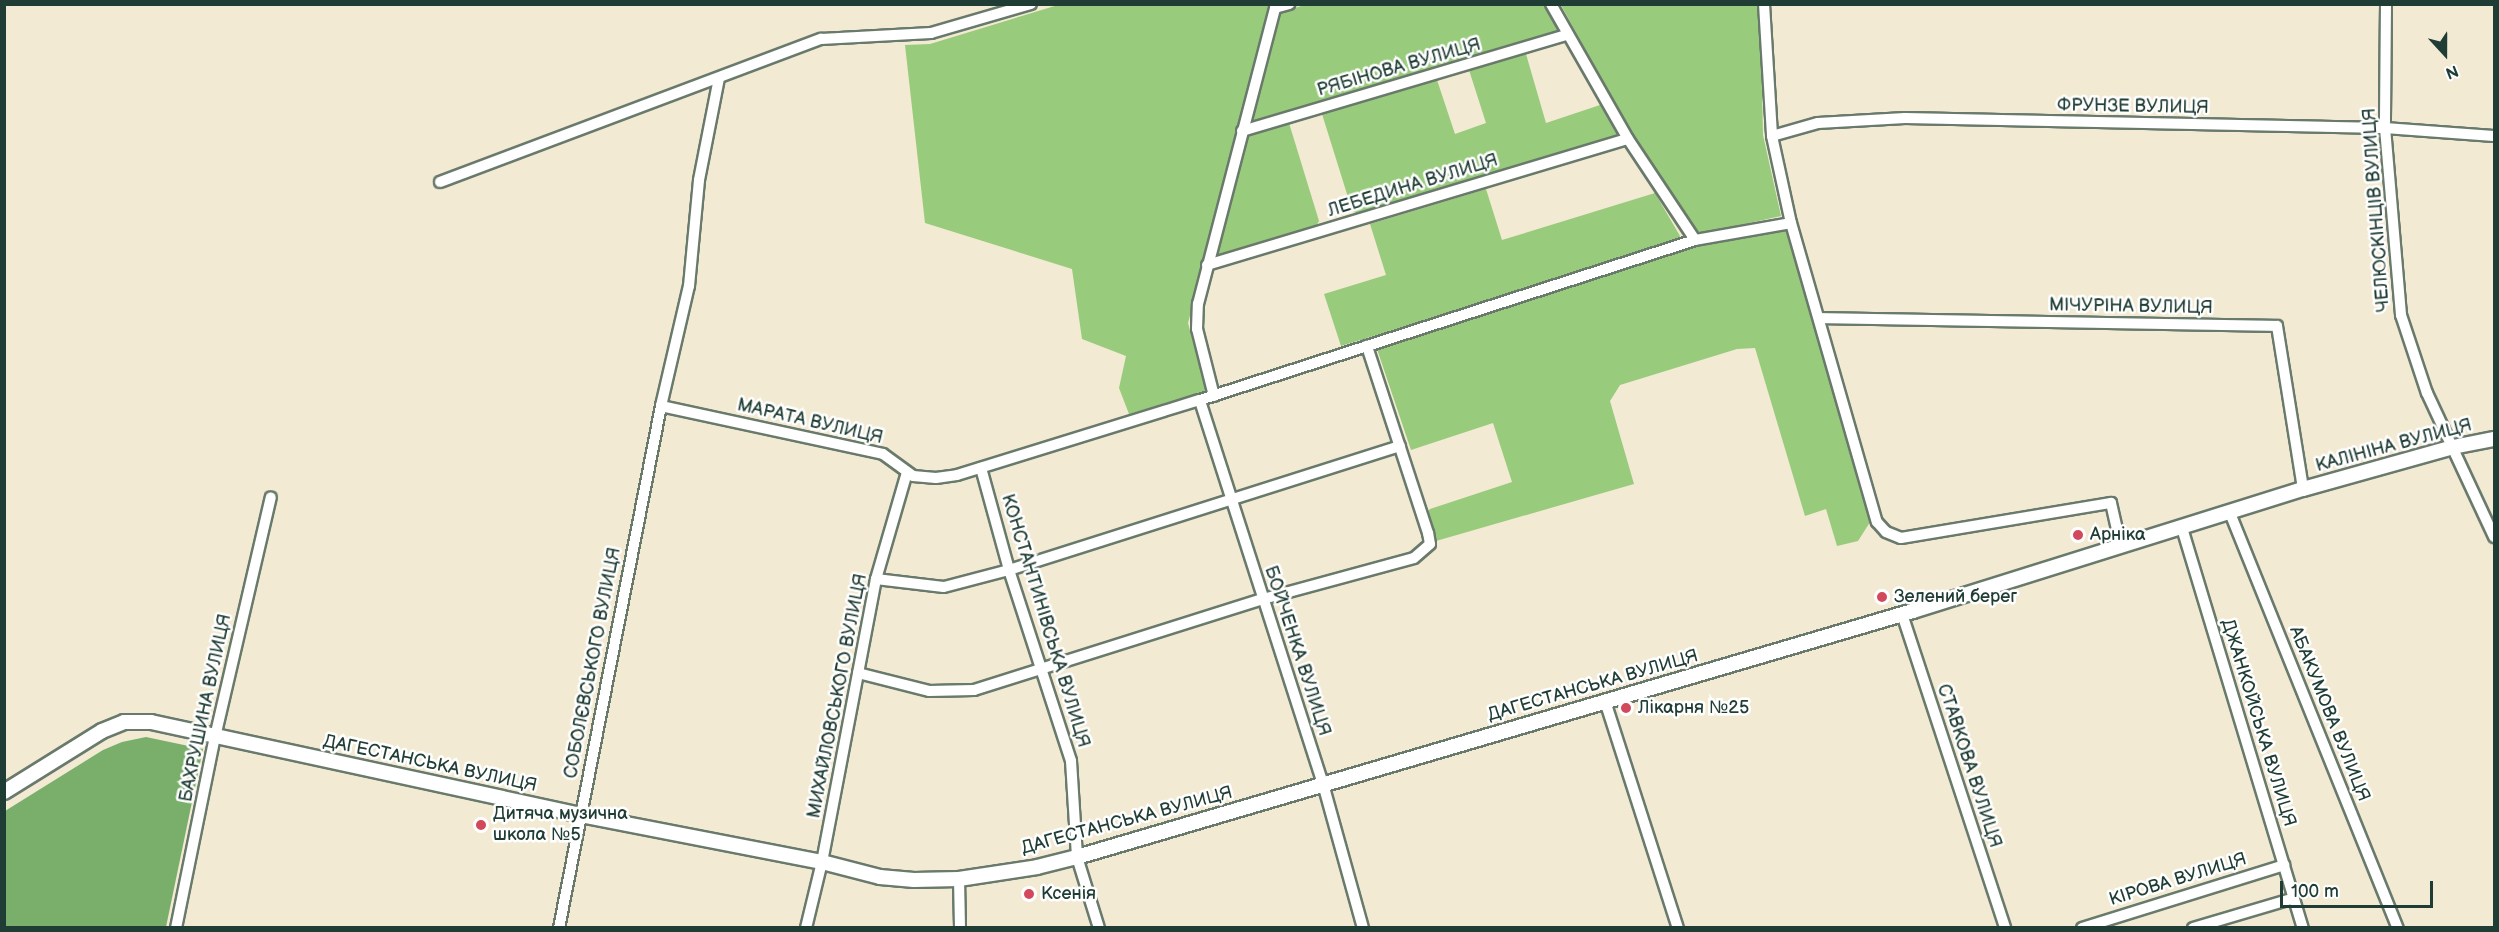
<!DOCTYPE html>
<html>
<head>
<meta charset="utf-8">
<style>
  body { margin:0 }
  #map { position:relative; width:2499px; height:932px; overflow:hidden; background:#f2ead3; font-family:"Balsamiq Sans",sans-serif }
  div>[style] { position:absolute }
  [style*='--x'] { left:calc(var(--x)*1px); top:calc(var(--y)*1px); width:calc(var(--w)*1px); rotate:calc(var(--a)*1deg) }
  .green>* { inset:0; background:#98cb7b }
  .forest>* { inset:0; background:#7aaf6b }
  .roads { filter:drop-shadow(2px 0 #697a6c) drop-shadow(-2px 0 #697a6c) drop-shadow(0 2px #697a6c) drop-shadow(0 -2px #697a6c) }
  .minor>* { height:10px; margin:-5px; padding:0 5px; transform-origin:5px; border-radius:5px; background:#fff }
  .tertiary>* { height:14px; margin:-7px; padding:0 7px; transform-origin:7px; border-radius:7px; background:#fff }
  .dots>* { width:16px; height:16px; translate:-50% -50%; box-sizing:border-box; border:3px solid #fff; border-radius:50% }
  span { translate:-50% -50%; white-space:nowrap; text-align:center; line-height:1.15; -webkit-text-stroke:5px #fff; paint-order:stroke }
  .street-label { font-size:18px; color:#1f3d34 }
  .poi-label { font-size:18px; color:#1f3d34 }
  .left { translate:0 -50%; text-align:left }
  .frame { position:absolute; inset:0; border:6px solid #1f3d34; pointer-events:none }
  .north { position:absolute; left:2415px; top:24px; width:60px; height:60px; -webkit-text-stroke:4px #fff; paint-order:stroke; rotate:159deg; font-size:16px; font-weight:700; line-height:24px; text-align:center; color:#1f3d34 }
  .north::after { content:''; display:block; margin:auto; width:21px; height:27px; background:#1f3d34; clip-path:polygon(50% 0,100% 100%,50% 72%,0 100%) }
  .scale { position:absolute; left:2280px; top:881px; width:153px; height:27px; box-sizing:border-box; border:3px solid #1f3d34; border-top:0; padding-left:8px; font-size:18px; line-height:21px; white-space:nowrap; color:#1f3d34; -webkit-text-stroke:4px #fff; paint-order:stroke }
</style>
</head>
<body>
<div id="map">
  <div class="green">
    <i style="clip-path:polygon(1308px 4px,1546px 5px,1561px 32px,1245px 126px,1278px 13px)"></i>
    <i style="clip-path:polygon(1058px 5px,1272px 5px,1188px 323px,1206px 391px,1129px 414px,1119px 388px,1126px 356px,1082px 339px,1072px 269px,925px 223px,905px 45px,930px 44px)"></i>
    <i style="clip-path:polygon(1561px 5px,1760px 5px,1763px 135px,1781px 216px,1699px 234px,1633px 137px)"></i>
    <i style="clip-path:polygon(1526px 54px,1546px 123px,1600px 105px,1619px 138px,1358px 215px,1352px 210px,1322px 114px,1437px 80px,1455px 134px,1486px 123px,1469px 70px)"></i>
    <i style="clip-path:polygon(1289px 123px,1319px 221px,1315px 228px,1212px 259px,1242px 137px)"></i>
    <i style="clip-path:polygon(1486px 189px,1502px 240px,1655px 193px,1680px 236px,1676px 243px,1341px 346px,1324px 294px,1386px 275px,1370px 224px)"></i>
    <i style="clip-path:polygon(1787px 228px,1872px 519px,1858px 541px,1837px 546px,1826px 509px,1805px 516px,1755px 348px,1737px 349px,1620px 385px,1610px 401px,1634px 484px,1436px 541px,1427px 512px,1430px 509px,1512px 482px,1493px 423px,1411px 450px,1377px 349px,1691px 245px)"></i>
  </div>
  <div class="forest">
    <i style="clip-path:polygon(146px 737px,203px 749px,166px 927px,5px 927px,5px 811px,103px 750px,122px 742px)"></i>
  </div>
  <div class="roads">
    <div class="minor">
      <i style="--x:1551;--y:4;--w:155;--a:60.3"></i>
      <i style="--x:1628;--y:139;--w:121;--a:56.4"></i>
      <i style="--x:1764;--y:4;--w:132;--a:86.5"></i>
      <i style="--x:1772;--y:136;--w:89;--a:77.7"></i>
      <i style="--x:1791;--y:223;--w:311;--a:74"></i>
      <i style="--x:1877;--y:522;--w:13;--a:48"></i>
      <i style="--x:1886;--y:532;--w:16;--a:22"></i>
      <i style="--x:1901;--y:538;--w:213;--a:-9.5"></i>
      <i style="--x:2111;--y:503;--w:45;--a:77.2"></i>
      <i style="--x:2386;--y:4;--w:124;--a:90.5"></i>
      <i style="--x:2385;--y:128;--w:188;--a:85.1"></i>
      <i style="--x:2401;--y:315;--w:82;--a:71.6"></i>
      <i style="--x:2427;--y:393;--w:159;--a:65"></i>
      <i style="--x:1242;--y:131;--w:338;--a:-16.5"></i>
      <i style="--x:1772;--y:136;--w:48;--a:-15.8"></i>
      <i style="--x:1818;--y:123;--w:87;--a:-3.3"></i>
      <i style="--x:1905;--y:118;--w:480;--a:1.2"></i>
      <i style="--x:2385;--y:128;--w:109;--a:4.2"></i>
      <i style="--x:440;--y:182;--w:407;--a:-20.6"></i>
      <i style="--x:821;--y:39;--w:110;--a:-3.1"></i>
      <i style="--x:931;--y:33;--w:104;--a:-16.2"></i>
      <i style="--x:1207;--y:265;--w:439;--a:-16.7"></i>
      <i style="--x:1820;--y:318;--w:457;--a:1"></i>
      <i style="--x:2277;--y:326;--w:165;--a:80.9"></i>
      <i style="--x:1214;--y:396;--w:69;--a:-104.2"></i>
      <i style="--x:1197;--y:329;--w:25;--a:-88"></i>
      <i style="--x:1198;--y:304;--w:306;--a:-75.4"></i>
      <i style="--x:1275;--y:8;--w:15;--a:-16"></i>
      <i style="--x:661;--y:406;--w:227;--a:12.2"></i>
      <i style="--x:883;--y:454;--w:37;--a:36"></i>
      <i style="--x:913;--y:476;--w:23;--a:5"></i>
      <i style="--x:936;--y:478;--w:21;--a:-8"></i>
      <i style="--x:957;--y:475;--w:254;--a:-17.2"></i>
      <i style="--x:981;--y:468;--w:106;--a:74.6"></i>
      <i style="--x:1009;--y:570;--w:201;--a:72"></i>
      <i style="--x:1071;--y:761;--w:96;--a:86.4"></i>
      <i style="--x:1077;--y:857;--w:74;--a:72.8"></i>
      <i style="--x:2230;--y:513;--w:448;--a:68"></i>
      <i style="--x:2182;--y:528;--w:418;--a:73.2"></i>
      <i style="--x:876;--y:579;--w:68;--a:6.7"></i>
      <i style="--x:944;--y:587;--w:67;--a:-14.7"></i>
      <i style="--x:1009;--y:570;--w:410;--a:-17.6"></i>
      <i style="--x:1902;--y:614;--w:330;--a:71.8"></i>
      <i style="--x:858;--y:673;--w:73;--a:14.2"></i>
      <i style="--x:929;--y:691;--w:45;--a:-1.3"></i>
      <i style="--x:974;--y:690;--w:303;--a:-17.5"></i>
      <i style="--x:1263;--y:599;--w:156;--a:-15.2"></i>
      <i style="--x:1414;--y:558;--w:21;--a:-41"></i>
      <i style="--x:1430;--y:544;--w:11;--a:-100"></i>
      <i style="--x:1428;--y:533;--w:197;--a:-108.1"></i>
      <i style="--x:1605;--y:701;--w:238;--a:72.2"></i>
      <i style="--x:959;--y:879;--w:49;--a:88.8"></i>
      <i style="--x:176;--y:928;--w:195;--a:-78.5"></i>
      <i style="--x:215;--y:737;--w:246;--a:-76.9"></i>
      <i style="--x:559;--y:928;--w:532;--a:-78.94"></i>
      <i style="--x:661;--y:406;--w:123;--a:-76.9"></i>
      <i style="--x:689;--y:286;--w:106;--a:-84.6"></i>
      <i style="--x:699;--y:180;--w:104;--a:-78.9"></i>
      <i style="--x:806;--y:928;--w:68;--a:-76.4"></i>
      <i style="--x:822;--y:862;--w:288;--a:-79.2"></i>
      <i style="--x:876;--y:579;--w:111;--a:-73.8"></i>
      <i style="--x:1363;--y:928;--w:149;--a:-105.5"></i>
      <i style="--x:1323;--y:784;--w:403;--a:-107.8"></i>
      <i style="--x:1200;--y:400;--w:520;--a:-17.91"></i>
      <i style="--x:1695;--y:240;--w:97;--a:-10"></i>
      <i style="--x:2082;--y:928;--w:212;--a:-17.3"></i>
      <i style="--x:2193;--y:928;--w:105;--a:-16.5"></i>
    </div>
    <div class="tertiary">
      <i style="--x:4;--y:792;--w:115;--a:-31.9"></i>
      <i style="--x:102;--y:731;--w:24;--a:-22"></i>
      <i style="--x:124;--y:722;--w:27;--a:0"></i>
      <i style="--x:151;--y:722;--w:439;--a:12.2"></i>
      <i style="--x:580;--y:815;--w:247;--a:11"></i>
      <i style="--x:822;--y:862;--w:60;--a:14.5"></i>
      <i style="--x:880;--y:877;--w:34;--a:5"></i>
      <i style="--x:914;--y:880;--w:45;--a:-1.3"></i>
      <i style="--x:959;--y:879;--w:79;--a:-8.7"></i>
      <i style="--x:1037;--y:867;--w:41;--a:-14"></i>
      <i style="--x:1077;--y:857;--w:871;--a:-16.4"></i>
      <i style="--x:1913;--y:611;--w:409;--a:-17.4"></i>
      <i style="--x:2303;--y:489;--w:156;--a:-15.6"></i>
      <i style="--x:2453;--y:447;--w:42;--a:-11"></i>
    </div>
  </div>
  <div class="dots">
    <i style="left:2078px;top:535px;background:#d1495b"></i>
    <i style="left:1882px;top:597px;background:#d1495b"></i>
    <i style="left:1626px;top:708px;background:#d1495b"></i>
    <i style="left:481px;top:825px;background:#d1495b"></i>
    <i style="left:1029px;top:894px;background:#d1495b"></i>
  </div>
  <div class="street-label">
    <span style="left:1399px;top:68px;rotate:-16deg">РЯБІНОВА ВУЛИЦЯ</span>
    <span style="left:2133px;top:107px;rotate:1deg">ФРУНЗЕ ВУЛИЦЯ</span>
    <span style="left:1413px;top:186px;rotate:-17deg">ЛЕБЕДИНА ВУЛИЦЯ</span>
    <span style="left:2377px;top:210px;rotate:-94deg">ЧЕЛЮСКІНЦІВ ВУЛИЦЯ</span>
    <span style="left:2131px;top:307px;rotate:1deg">МІЧУРІНА ВУЛИЦЯ</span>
    <span style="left:810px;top:422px;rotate:13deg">МАРАТА ВУЛИЦЯ</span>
    <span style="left:2394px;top:446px;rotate:-15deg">КАЛІНІНА ВУЛИЦЯ</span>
    <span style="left:1045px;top:621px;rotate:73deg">КОНСТАНТИНІВСЬКА ВУЛИЦЯ</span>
    <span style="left:1297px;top:651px;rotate:72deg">БОЙЧЕНКА ВУЛИЦЯ</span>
    <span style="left:593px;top:663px;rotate:-79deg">СОБОЛЄВСЬКОГО ВУЛИЦЯ</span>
    <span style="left:1593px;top:686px;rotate:-16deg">ДАГЕСТАНСЬКА ВУЛИЦЯ</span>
    <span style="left:838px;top:696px;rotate:-79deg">МИХАЙЛОВСЬКОГО ВУЛИЦЯ</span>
    <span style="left:206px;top:708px;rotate:-78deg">БАХРУШИНА ВУЛИЦЯ</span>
    <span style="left:2329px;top:714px;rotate:68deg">АБАКУМОВА ВУЛИЦЯ</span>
    <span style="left:2258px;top:723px;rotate:73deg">ДЖАНКОЙСЬКА ВУЛИЦЯ</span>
    <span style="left:430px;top:764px;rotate:12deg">ДАГЕСТАНСЬКА ВУЛИЦЯ</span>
    <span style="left:1969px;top:766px;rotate:72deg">СТАВКОВА ВУЛИЦЯ</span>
    <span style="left:1127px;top:821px;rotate:-15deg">ДАГЕСТАНСЬКА ВУЛИЦЯ</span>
    <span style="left:2178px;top:880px;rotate:-17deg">КІРОВА ВУЛИЦЯ</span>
  </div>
  <div class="poi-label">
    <span class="left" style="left:2090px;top:535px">Арніка</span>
    <span class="left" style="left:1894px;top:597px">Зелений берег</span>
    <span class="left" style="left:1638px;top:708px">Лікарня №25</span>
    <span class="left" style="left:493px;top:825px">Дитяча музична<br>школа №5</span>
    <span class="left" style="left:1041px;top:894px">Ксенія</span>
  </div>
  <div class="frame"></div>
  <div class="north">N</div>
  <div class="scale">100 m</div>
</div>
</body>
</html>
